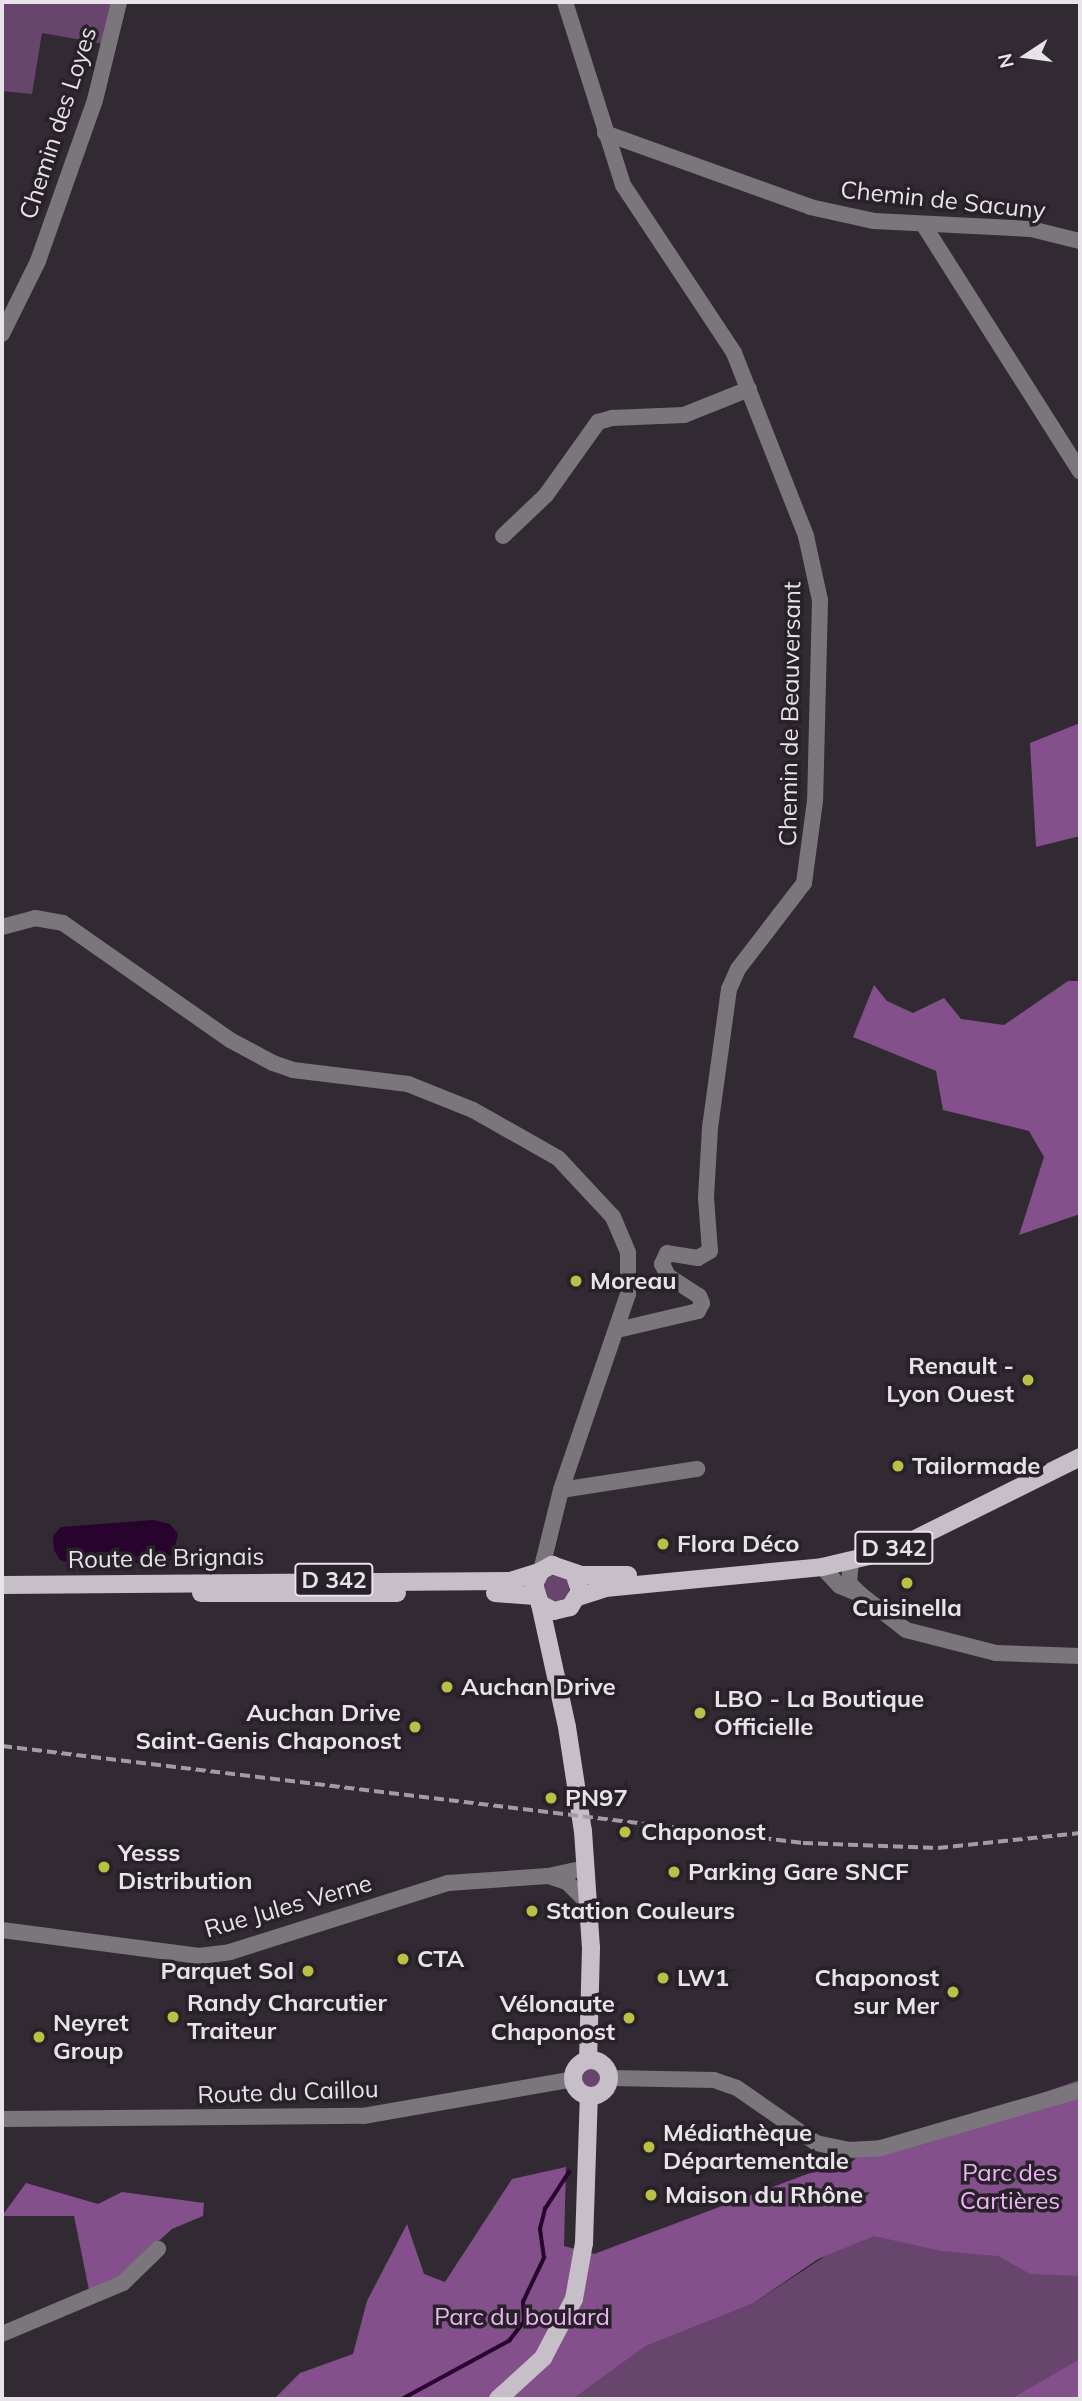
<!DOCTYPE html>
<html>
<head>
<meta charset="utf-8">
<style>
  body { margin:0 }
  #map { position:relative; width:1082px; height:2401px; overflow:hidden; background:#322a33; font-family:Mulish,sans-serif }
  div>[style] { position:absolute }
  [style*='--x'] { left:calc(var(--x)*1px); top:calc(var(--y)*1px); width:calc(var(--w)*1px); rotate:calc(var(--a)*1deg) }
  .green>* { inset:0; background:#67456c }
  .round { border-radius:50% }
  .forest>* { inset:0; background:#83508b }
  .water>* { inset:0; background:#27032d }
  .stream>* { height:3.5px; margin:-1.75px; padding:0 1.75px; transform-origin:1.75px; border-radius:1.75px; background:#27032d }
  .minor>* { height:16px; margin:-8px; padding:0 8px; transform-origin:8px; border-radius:8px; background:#7a767b }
  .major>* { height:18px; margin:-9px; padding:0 9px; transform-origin:9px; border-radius:9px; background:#c7bfc8 }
  .major>.ring { margin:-9px; padding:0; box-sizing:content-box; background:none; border:18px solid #c7bfc8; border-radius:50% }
  .rail>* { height:3.5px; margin-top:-1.75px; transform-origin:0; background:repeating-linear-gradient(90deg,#a29ca3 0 10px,transparent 0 15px) }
  .dots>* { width:19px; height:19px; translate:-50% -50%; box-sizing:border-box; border:4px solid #282129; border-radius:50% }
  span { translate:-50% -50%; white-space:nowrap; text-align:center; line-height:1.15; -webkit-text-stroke:7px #282129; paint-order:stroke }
  .shield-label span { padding:2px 5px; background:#282129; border:2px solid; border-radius:5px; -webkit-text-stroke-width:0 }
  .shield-label { font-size:23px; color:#e8e3e9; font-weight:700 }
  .street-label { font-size:24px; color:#e8e3e9 }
  .poi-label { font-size:24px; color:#e8e3e9; font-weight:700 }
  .left { translate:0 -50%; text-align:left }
  .right { translate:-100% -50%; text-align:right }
  .park-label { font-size:24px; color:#eeb4f7 }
  .frame { position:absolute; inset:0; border:4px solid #e8e3e9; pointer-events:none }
  .north { position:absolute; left:991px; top:21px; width:70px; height:70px; -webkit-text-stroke:5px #282129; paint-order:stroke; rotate:257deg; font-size:19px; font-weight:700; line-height:28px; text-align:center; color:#e8e3e9 }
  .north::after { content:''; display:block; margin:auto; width:24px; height:32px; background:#e8e3e9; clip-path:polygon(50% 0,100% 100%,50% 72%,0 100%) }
</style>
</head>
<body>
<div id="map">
  <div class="green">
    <i style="clip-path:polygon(2px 2px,114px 2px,104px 44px,42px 33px,32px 94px,2px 91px)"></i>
    <i class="round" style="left:543px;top:1575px;width:26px;height:26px"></i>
    <i class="round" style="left:581px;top:2068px;width:20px;height:20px"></i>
    <i style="clip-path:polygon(1080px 2090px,1080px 2399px,573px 2399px,646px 2346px,752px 2304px)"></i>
  </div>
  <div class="forest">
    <i style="clip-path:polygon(1080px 723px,1080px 836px,1036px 847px,1030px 743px)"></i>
    <i style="clip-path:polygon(1068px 981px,1080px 981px,1080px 1214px,1019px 1235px,1044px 1157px,1029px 1131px,943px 1110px,936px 1071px,853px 1037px,874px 985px,887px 1001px,913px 1013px,944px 998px,961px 1019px,1004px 1025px)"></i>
    <i style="clip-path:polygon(1080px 2080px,1080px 2276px,1030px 2274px,998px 2256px,941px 2251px,874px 2236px,818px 2259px,752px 2304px,646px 2346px,573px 2399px,274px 2399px,300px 2373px,353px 2354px,367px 2301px,407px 2224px,424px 2274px,445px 2282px,512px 2179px,566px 2167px,564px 2246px,594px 2254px,802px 2176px)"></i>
    <i style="clip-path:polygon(26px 2183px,98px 2204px,122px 2192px,204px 2203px,203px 2216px,172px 2229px,118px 2278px,89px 2290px,74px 2216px,2px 2216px)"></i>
    <i style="clip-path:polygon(1080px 2359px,1080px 2399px,1011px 2399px)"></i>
  </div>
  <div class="water">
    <i style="clip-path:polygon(153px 1520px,170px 1524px,178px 1534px,172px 1559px,166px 1563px,73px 1564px,60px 1560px,54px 1550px,53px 1536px,61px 1527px)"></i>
  </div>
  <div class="stream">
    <i style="--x:402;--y:2399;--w:122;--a:-28.5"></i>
    <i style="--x:509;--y:2341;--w:24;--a:-52"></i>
    <i style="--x:524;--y:2322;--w:20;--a:-93"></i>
    <i style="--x:523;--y:2302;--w:49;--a:-64.5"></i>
    <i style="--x:544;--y:2258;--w:29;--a:-98"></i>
    <i style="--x:540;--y:2229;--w:21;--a:-76"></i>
    <i style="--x:545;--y:2209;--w:44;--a:-57"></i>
  </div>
  <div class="minor">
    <i style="--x:565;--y:2;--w:192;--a:72.4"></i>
    <i style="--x:623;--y:185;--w:201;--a:56.5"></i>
    <i style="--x:734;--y:353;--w:197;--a:68.5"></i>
    <i style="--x:806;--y:536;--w:66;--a:77.7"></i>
    <i style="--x:820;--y:600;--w:201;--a:91.4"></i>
    <i style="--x:815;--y:801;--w:83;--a:97.6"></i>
    <i style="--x:804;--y:883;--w:108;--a:127.5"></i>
    <i style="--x:738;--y:969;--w:22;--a:114"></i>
    <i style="--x:729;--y:989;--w:140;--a:97.8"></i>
    <i style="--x:710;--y:1128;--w:70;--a:93.3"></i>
    <i style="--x:706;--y:1198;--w:53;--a:85.7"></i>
    <i style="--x:710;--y:1251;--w:14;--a:150"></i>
    <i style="--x:698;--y:1258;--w:31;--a:-171"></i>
    <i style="--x:667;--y:1253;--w:12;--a:114"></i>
    <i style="--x:662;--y:1264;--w:13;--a:63"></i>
    <i style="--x:668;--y:1276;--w:37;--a:33"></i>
    <i style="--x:699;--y:1296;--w:8;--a:67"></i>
    <i style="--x:702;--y:1303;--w:9;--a:117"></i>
    <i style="--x:698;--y:1311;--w:83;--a:166.8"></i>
    <i style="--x:605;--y:133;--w:218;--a:19.8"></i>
    <i style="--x:810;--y:207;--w:66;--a:12.3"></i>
    <i style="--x:874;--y:221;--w:157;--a:2.9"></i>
    <i style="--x:1031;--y:229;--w:50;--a:13.8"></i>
    <i style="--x:923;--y:224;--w:293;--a:57.6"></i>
    <i style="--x:2;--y:334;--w:81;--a:-63.7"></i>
    <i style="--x:38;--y:261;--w:171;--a:-70.5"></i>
    <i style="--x:95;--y:100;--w:101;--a:-76.2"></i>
    <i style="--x:503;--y:536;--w:59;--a:-43.6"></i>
    <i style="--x:546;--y:495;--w:90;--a:-54.5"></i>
    <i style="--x:598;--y:422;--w:15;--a:-16"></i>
    <i style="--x:612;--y:418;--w:72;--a:-2.4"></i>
    <i style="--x:684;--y:415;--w:70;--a:-21.8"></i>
    <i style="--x:2;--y:927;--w:34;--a:-15"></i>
    <i style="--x:35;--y:918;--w:28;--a:10"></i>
    <i style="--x:63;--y:923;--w:204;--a:35"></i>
    <i style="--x:230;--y:1040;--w:49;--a:28.1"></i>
    <i style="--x:273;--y:1063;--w:21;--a:19"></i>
    <i style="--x:293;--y:1070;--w:116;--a:6.9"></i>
    <i style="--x:408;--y:1084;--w:70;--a:21.8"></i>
    <i style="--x:473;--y:1110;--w:98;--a:29.5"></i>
    <i style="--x:558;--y:1158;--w:81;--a:47"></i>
    <i style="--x:613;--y:1217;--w:39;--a:67"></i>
    <i style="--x:628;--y:1253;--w:41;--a:90"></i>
    <i style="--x:628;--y:1294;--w:207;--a:108.9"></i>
    <i style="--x:561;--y:1490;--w:83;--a:103.9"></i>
    <i style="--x:561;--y:1490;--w:138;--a:-8.8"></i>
    <i style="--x:851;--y:1560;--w:23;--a:95"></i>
    <i style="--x:849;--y:1583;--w:16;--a:45"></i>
    <i style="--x:822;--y:1567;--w:26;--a:47"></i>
    <i style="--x:840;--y:1586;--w:22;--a:22"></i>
    <i style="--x:860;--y:1594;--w:58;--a:38"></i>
    <i style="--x:906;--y:1630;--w:93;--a:14.3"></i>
    <i style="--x:996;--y:1653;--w:84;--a:2"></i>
    <i style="--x:548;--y:1876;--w:20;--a:18"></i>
    <i style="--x:567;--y:1882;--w:28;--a:45"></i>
    <i style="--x:2;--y:1930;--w:199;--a:7.5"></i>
    <i style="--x:199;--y:1956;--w:31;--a:-7"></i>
    <i style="--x:230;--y:1952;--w:229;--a:-17.6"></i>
    <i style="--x:448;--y:1883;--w:100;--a:-4"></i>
    <i style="--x:548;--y:1876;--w:38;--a:-12"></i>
    <i style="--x:610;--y:2078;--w:104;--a:1.1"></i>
    <i style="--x:714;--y:2080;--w:24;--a:19"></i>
    <i style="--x:737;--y:2088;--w:96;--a:34.8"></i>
    <i style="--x:816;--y:2143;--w:33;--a:12"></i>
    <i style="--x:848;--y:2150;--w:33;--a:-3"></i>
    <i style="--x:881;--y:2148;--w:207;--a:-16.2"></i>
    <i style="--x:2;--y:2119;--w:361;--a:-0.5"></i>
    <i style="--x:363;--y:2116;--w:214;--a:-9.9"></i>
    <i style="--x:2;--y:2334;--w:131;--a:-22.9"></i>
    <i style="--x:123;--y:2283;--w:49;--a:-44.2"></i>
  </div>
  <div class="major">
    <i style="--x:574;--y:1573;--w:19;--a:72"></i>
    <i style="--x:580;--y:1591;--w:19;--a:122"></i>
    <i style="--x:570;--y:1607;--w:16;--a:166"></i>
    <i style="--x:554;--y:1611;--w:16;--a:-153"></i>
    <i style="--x:540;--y:1604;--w:21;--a:-107"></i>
    <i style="--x:534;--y:1584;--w:15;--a:-62"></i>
    <i style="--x:541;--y:1571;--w:13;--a:-29"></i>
    <i style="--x:552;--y:1565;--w:31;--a:19"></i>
    <i style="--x:581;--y:1575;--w:47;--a:0"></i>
    <i style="--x:2;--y:1585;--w:508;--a:-0.45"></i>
    <i style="--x:510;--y:1581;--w:30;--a:-17"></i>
    <i style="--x:201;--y:1593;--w:196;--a:0"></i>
    <i style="--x:495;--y:1593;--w:40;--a:4.3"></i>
    <i style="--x:578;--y:1597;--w:28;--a:-18"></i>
    <i style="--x:605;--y:1588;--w:218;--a:-5.5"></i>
    <i style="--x:822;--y:1567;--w:48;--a:-13.2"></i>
    <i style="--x:869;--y:1556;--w:36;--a:-18"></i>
    <i style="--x:903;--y:1545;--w:198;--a:-26.4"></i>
    <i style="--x:540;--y:1604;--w:126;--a:77.6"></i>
    <i style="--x:567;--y:1727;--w:105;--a:81.3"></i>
    <i style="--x:583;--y:1831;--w:117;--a:86.1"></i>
    <i style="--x:591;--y:1948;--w:112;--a:91.5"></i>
    <i class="ring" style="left:573px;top:2060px;width:18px;height:18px"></i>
    <i style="--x:498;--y:2399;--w:61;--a:-42.3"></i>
    <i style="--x:543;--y:2358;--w:67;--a:-62.3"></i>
    <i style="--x:574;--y:2299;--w:57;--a:-79.9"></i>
    <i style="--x:584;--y:2243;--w:147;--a:-88.1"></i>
  </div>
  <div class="rail">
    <i style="--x:2;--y:1746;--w:807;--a:6.9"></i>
    <i style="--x:803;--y:1843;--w:135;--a:2.1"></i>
    <i style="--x:938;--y:1848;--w:143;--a:-6"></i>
  </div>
  <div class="dots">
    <i style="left:576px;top:1281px;background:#bac045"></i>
    <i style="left:1028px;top:1380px;background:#bac045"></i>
    <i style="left:898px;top:1466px;background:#bac045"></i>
    <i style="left:663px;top:1544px;background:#bac045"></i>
    <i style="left:907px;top:1583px;background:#bac045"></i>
    <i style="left:447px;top:1687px;background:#bac045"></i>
    <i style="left:700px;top:1713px;background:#bac045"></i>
    <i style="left:415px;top:1727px;background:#bac045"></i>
    <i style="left:551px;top:1798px;background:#bac045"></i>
    <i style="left:625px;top:1832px;background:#bac045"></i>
    <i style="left:104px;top:1867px;background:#bac045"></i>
    <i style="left:674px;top:1872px;background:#bac045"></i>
    <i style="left:532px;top:1911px;background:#bac045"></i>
    <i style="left:403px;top:1959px;background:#bac045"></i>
    <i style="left:308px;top:1971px;background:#bac045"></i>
    <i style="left:663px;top:1978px;background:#bac045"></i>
    <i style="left:953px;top:1992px;background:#bac045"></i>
    <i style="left:173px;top:2017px;background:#bac045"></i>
    <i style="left:629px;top:2018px;background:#bac045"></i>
    <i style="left:39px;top:2037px;background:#bac045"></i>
    <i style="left:649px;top:2147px;background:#bac045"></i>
    <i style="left:651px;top:2195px;background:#bac045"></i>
  </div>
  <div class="shield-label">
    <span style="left:894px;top:1548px">D 342</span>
    <span style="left:334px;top:1580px">D 342</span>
  </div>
  <div class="street-label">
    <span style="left:58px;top:123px;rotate:-72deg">Chemin des Loyes</span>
    <span style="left:943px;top:200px;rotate:6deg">Chemin de Sacuny</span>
    <span style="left:790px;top:714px;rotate:-89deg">Chemin de Beauversant</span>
    <span style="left:166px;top:1558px;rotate:-1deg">Route de Brignais</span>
    <span style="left:288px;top:1906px;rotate:-16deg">Rue Jules Verne</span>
    <span style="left:288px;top:2092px;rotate:-2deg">Route du Caillou</span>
  </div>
  <div class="poi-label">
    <span class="left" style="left:590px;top:1281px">Moreau</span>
    <span class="right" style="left:1014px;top:1380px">Renault -<br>Lyon Ouest</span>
    <span class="left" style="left:912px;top:1466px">Tailormade</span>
    <span class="left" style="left:677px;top:1544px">Flora Déco</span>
    <span style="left:907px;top:1608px">Cuisinella</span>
    <span class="left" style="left:461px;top:1687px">Auchan Drive</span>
    <span class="left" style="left:714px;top:1713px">LBO - La Boutique<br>Officielle</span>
    <span class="right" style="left:401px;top:1727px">Auchan Drive<br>Saint-Genis Chaponost</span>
    <span class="left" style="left:565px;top:1798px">PN97</span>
    <span class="left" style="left:641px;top:1832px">Chaponost</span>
    <span class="left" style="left:118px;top:1867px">Yesss<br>Distribution</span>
    <span class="left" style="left:688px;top:1872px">Parking Gare SNCF</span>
    <span class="left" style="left:546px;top:1911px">Station Couleurs</span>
    <span class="left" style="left:417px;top:1959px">CTA</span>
    <span class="right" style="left:294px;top:1971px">Parquet Sol</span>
    <span class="left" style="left:677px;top:1978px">LW1</span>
    <span class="right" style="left:939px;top:1992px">Chaponost<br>sur Mer</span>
    <span class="left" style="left:187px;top:2017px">Randy Charcutier<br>Traiteur</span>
    <span class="right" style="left:615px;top:2018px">Vélonaute<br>Chaponost</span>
    <span class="left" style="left:53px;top:2037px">Neyret<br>Group</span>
    <span class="left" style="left:663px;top:2147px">Médiathèque<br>Départementale</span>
    <span class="left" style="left:665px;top:2195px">Maison du Rhône</span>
  </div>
  <div class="park-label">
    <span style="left:1010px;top:2187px">Parc des<br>Cartières</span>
    <span style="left:522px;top:2317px">Parc du boulard</span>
  </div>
  <div class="frame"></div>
  <div class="north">N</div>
</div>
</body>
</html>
